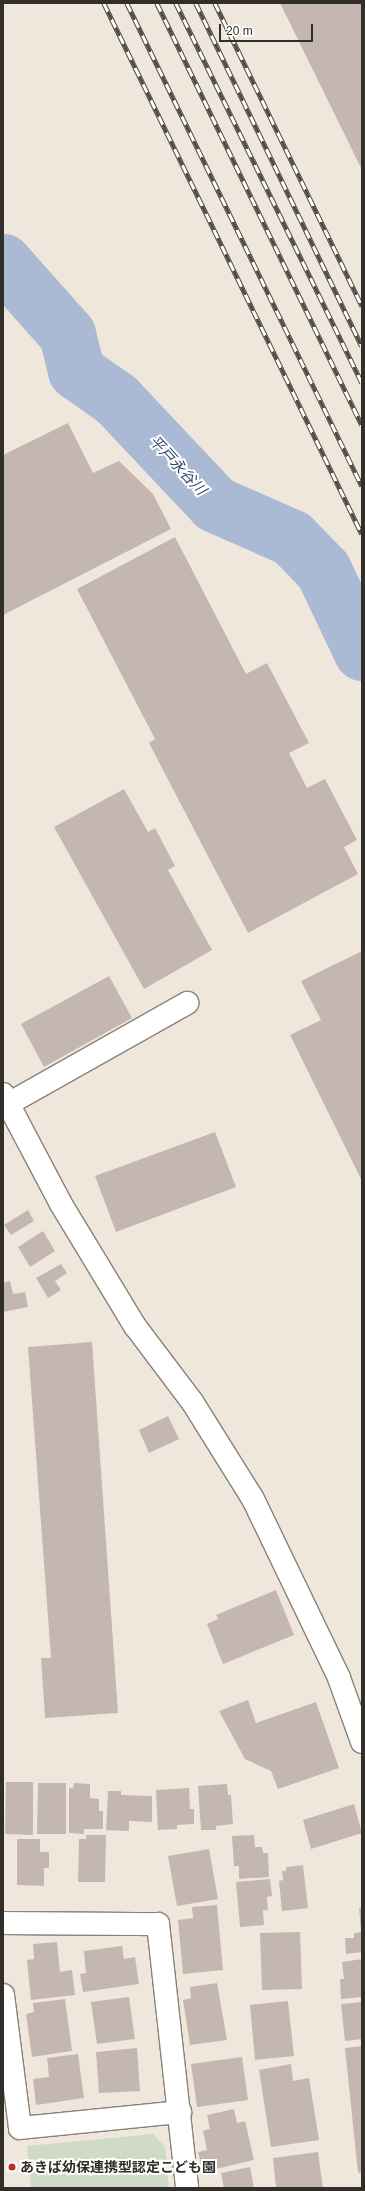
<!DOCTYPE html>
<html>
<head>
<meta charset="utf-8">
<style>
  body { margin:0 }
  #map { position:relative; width:365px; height:2191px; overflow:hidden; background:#f0e7dc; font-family:Helvetica,"Noto Sans JP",sans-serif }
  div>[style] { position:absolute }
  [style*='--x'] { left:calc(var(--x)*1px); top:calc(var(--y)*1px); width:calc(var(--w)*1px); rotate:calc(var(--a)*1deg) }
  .green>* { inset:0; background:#d0dbc7 }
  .river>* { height:57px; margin:-28.5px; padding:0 28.5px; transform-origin:28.5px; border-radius:28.5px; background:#aab9d4 }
  .building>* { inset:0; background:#c4b7b1 }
  .roads { filter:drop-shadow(1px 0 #898177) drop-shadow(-1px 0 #898177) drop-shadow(0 1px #898177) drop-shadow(0 -1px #898177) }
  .minor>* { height:22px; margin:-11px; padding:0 11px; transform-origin:11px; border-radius:11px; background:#fff }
  .rail>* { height:4.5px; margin-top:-2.25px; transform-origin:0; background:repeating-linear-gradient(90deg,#fff 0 9px,#4f4b46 0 18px); box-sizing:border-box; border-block:1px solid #4f4b46 }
  .dots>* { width:11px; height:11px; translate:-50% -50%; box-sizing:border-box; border:2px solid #fff; border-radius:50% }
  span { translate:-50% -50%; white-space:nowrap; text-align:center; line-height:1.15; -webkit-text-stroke:4px #fff; paint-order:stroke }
  .poi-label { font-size:14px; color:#322f2b; font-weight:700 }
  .left { translate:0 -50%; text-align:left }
  .water-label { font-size:15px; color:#344971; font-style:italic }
  .frame { position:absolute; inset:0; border:4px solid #322f2b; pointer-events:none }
  .scale { position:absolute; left:219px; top:24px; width:94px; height:18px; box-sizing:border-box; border:2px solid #322f2b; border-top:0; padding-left:5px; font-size:12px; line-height:14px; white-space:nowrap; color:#322f2b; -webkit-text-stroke:3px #fff; paint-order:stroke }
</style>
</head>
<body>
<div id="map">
  <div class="green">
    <i style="clip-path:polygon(153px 2134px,165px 2147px,169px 2188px,31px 2188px,27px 2146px)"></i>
  </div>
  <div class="river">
    <i style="--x:3;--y:262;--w:96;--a:48.4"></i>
    <i style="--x:67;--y:334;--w:38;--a:76"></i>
    <i style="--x:76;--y:371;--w:49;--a:35"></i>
    <i style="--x:116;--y:399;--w:144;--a:46.7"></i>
    <i style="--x:215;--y:504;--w:84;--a:23.8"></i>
    <i style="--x:292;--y:538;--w:45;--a:45.9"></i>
    <i style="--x:323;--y:570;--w:91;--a:64.6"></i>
  </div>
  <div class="building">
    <i style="clip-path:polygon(280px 3px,362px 3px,362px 170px)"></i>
    <i style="clip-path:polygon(68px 423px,93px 473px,119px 461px,153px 494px,171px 529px,3px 615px,3px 455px)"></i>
    <i style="clip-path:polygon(175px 537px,246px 674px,267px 663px,309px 743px,289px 753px,307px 788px,325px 779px,357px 840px,344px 847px,358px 874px,248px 933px,149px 743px,155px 739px,77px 589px)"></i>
    <i style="clip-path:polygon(124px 789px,148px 832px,155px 828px,175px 866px,168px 870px,212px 950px,144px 989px,54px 827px)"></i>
    <i style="clip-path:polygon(362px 951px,362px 1181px,290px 1035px,321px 1020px,301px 981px)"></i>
    <i style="clip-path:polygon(109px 976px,132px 1018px,44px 1067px,21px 1024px)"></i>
    <i style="clip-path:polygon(215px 1132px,236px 1187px,116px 1232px,95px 1176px)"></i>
    <i style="clip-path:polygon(28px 1210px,34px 1221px,11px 1235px,4px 1225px)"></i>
    <i style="clip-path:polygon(43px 1231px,55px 1251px,30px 1267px,18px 1247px)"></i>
    <i style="clip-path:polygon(61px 1264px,67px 1273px,55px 1281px,61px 1290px,48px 1298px,36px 1278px)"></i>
    <i style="clip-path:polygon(10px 1281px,13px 1294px,25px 1292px,28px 1307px,3px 1312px,3px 1283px)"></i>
    <i style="clip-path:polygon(92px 1342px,118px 1713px,45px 1718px,41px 1658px,51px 1658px,28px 1347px)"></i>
    <i style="clip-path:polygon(168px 1416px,179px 1439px,149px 1453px,139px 1430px)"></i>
    <i style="clip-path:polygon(276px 1590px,294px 1635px,223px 1664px,207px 1624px,218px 1619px,216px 1615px)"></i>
    <i style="clip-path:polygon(248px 1700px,256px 1723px,316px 1702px,339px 1768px,278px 1789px,271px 1771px,245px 1759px,219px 1711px)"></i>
    <i style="clip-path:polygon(6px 1782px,33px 1782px,33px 1835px,5px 1834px)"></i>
    <i style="clip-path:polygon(38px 1783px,66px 1783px,66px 1834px,37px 1834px)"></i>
    <i style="clip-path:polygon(74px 1783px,90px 1784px,90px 1798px,99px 1799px,99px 1811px,103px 1811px,103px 1829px,84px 1829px,84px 1834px,69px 1833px,69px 1788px,73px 1788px)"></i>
    <i style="clip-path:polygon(227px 1784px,228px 1795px,231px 1795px,233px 1824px,216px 1826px,216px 1830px,201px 1830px,198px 1786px)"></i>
    <i style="clip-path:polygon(189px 1788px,190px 1809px,194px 1809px,194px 1824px,177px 1825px,177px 1829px,158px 1830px,156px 1790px)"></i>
    <i style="clip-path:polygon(108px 1791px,121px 1791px,121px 1795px,152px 1796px,152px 1822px,129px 1821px,129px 1831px,106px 1830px)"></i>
    <i style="clip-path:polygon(354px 1804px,362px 1833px,311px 1849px,303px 1820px)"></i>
    <i style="clip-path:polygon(86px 1835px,106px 1835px,105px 1882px,78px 1882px,79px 1839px,86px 1839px)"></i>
    <i style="clip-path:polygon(254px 1835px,255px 1847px,262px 1847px,263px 1853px,268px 1853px,269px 1877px,239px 1879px,239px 1866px,234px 1866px,232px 1836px)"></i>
    <i style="clip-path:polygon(17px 1839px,40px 1839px,40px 1852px,49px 1852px,49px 1868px,44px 1868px,44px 1886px,17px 1885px)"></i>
    <i style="clip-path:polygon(209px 1849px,218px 1899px,177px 1906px,168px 1856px)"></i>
    <i style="clip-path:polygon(303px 1865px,308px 1908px,282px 1911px,279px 1881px,283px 1880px,282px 1871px,286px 1871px,286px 1867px)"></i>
    <i style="clip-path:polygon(270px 1879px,272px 1896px,267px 1897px,268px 1910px,263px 1910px,264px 1925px,240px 1927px,236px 1882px)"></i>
    <i style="clip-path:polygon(217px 1905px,223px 1970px,183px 1974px,178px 1920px,193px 1918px,192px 1907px)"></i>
    <i style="clip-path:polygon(359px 1908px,362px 1908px,362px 1930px,361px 1931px)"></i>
    <i style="clip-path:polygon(300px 1932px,302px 1989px,262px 1990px,260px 1933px)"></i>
    <i style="clip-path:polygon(362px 1932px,362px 1952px,346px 1954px,345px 1938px,354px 1938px,354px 1933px)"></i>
    <i style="clip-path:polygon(57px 1942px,60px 1972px,72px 1970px,75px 1995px,31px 2000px,27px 1960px,34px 1959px,33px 1944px)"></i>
    <i style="clip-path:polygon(122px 1946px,124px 1959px,135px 1957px,139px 1984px,83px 1992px,80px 1974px,86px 1973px,84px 1951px)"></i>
    <i style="clip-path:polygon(362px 1959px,362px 1997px,341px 1999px,340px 1979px,344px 1979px,342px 1962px)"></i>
    <i style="clip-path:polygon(217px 1983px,227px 2040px,190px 2045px,183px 2000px,191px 1998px,190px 1987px)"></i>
    <i style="clip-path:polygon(129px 1997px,135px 2039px,97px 2044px,91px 2002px)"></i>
    <i style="clip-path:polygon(65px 1999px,72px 2051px,32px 2057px,26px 2014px,34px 2012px,33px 2003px)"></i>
    <i style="clip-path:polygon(288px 2001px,294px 2056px,255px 2060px,250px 2005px)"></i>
    <i style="clip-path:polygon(362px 2002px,362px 2039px,345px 2041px,341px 2004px)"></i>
    <i style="clip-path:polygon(362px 2046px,362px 2172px,358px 2173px,345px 2048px)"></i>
    <i style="clip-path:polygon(137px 2048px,140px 2091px,99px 2093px,96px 2052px)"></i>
    <i style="clip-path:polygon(78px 2054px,84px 2098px,36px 2105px,33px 2079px,49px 2077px,47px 2058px)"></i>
    <i style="clip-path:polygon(242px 2057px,248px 2100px,197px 2107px,191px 2064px)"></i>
    <i style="clip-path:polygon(291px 2064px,293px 2081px,309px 2078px,319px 2140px,271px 2147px,259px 2070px)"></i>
    <i style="clip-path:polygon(234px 2109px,237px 2123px,245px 2121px,254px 2160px,203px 2172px,198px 2152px,207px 2150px,203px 2131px,210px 2129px,207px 2115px)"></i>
    <i style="clip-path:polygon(318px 2152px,323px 2188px,276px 2188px,273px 2158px)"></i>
    <i style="clip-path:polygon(250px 2167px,254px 2188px,224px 2188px,221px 2173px)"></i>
  </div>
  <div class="roads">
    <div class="minor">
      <i style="--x:3;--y:1094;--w:124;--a:62.2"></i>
      <i style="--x:61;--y:1204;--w:143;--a:58.8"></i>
      <i style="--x:135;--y:1326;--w:96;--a:53"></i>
      <i style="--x:193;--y:1403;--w:113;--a:58"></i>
      <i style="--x:253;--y:1499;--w:199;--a:64.3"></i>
      <i style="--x:339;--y:1678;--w:68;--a:70.2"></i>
      <i style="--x:8;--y:1104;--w:206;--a:-29.4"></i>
      <i style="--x:3;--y:1923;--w:155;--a:0.4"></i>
      <i style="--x:158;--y:1924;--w:266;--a:83.7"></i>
      <i style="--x:3;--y:1995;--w:134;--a:82.7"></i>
      <i style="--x:20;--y:2128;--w:161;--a:-5.7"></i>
    </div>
  </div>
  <div class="rail">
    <i style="--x:104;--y:3;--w:590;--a:64.09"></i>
    <i style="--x:127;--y:3;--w:537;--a:64.06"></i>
    <i style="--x:157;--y:3;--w:469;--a:64.1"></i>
    <i style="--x:176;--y:3;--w:423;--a:63.9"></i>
    <i style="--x:196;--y:3;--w:381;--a:64.2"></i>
    <i style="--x:215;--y:3;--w:337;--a:64.1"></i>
  </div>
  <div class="dots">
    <i style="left:12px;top:2167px;background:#bc2f1e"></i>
  </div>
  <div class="poi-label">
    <span class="left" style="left:20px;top:2167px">あきば幼保連携型認定こども園</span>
  </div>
  <div class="water-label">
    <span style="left:178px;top:465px;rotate:47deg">平戸永谷川</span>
  </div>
  <div class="frame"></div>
  <div class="scale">20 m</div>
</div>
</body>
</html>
